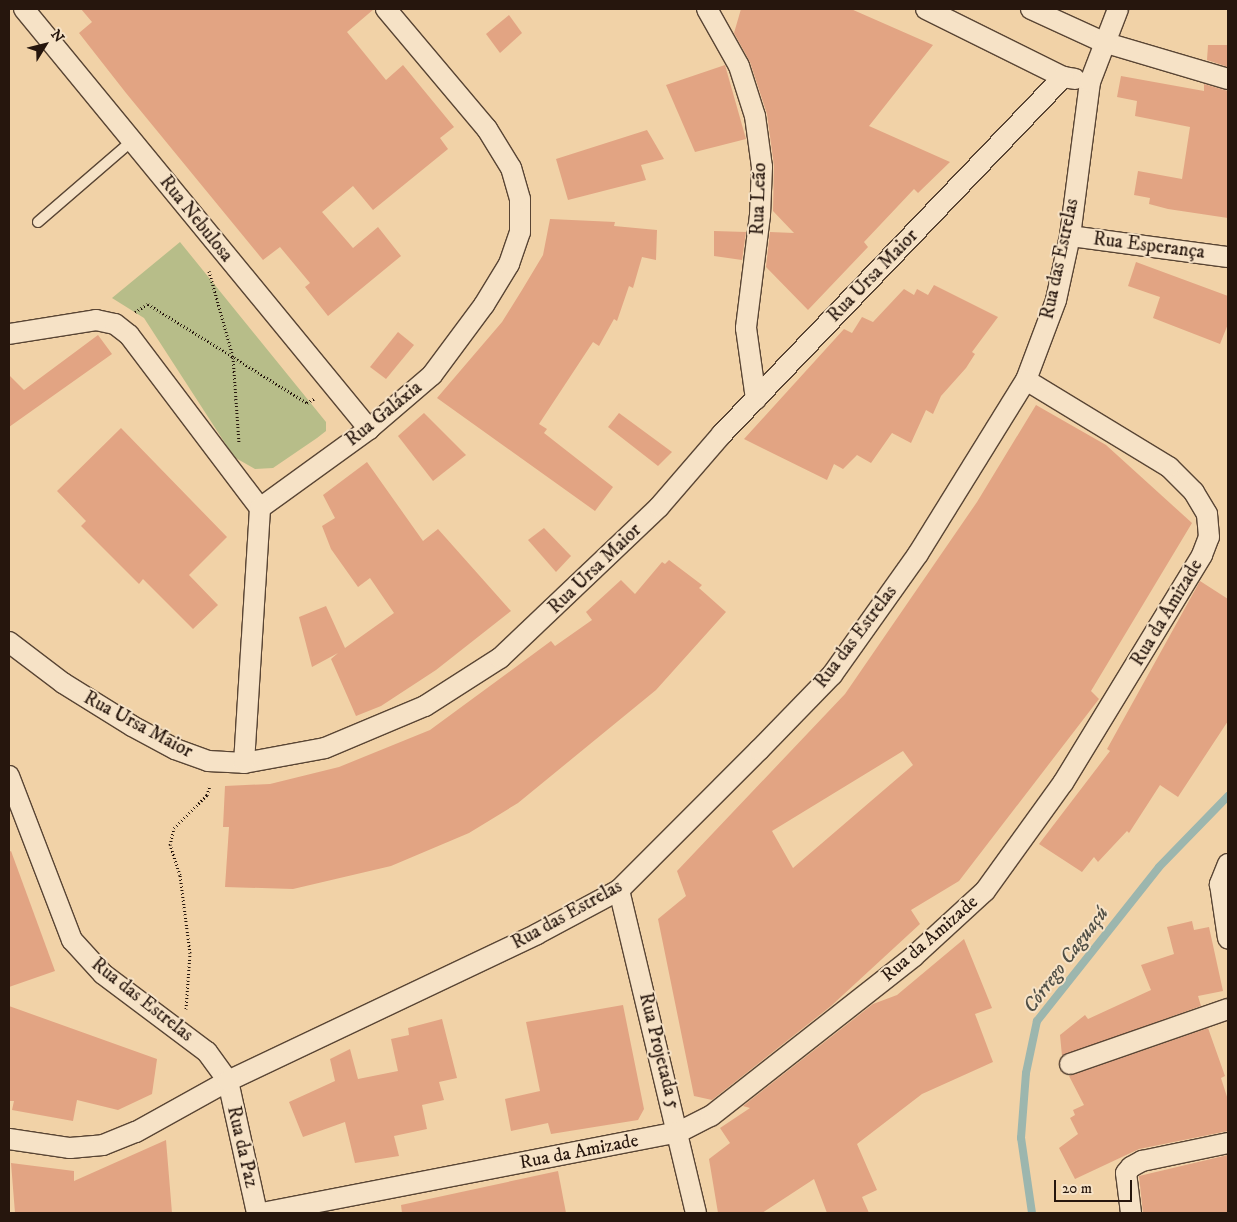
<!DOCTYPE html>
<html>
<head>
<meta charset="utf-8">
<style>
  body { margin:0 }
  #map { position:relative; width:1237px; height:1222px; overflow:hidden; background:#f1d2a7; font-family:"IM FELL DW Pica",serif }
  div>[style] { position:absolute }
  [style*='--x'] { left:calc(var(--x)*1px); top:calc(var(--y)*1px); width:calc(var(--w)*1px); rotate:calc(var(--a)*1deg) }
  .green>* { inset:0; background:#b7bd89 }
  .stream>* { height:8px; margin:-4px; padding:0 4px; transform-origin:4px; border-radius:4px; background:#9cb6ae }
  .building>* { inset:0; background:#e2a483 }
  .path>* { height:3px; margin-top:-1.5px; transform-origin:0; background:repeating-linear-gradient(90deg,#26160d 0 1px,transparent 0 3.5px) }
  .roads { filter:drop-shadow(1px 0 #594534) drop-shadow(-1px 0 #594534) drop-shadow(0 1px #594534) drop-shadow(0 -1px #594534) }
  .service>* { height:10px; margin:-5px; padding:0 5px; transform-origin:5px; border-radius:5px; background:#f6e2c6 }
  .minor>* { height:20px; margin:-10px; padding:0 10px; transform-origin:10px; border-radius:10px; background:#f6e2c6 }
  span { translate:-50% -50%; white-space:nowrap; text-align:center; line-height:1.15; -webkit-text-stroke:4px #f6e2c6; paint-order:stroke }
  .street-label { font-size:19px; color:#26160d }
  .water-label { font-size:20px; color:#4f4e45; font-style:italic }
  .frame { position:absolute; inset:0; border:10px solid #26160d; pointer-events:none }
  .north { position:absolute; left:20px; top:20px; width:50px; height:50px; -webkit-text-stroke:4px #f6e2c6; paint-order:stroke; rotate:54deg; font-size:14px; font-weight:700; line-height:20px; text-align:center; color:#26160d }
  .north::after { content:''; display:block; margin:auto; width:18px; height:22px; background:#26160d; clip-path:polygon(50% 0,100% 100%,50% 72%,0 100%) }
  .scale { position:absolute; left:1054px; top:1180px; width:78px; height:22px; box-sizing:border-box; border:2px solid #26160d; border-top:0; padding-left:6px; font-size:15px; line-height:18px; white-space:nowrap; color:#26160d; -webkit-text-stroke:4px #f6e2c6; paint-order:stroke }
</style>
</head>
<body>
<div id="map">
  <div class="green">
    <i style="clip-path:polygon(180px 242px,326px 422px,326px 431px,317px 438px,273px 468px,255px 469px,234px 457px,144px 318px,112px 298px)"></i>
  </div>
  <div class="stream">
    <i style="--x:1032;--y:1213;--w:76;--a:-98.3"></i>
    <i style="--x:1021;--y:1138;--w:65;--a:-85.6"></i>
    <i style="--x:1026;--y:1073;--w:53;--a:-78.1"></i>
    <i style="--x:1037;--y:1021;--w:196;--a:-51.6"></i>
    <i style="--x:1159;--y:867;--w:99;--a:-45.8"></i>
  </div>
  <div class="building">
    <i style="clip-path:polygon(81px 9px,374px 9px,347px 32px,386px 80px,403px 65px,454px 127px,440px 138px,448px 149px,373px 210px,353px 186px,322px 212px,353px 248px,378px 227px,401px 256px,328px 316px,305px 287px,310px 283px,280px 247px,263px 260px,126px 93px,79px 33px,92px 22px)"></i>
    <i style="clip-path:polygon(741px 9px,851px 9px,933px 45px,869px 126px,950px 162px,918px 193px,914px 189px,864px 242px,868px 247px,808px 310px,766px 267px,770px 232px,794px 233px,773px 211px,774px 166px,767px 114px,750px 62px,734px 33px)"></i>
    <i style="clip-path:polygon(509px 15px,522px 33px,500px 53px,486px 34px)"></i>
    <i style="clip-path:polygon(1208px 45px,1228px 45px,1228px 67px,1207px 60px)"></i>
    <i style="clip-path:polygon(725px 65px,746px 139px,695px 152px,666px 85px)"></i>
    <i style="clip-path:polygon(1121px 76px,1204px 91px,1204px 84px,1228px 91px,1228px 218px,1168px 209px,1149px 204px,1150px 198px,1134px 195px,1138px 171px,1182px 179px,1190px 127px,1135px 116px,1137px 101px,1117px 97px)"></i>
    <i style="clip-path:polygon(647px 130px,664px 159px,641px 165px,646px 180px,568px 200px,556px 159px)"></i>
    <i style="clip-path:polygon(550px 219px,615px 222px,614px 226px,657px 230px,656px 260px,642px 257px,633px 288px,629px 286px,617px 321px,614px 319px,599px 346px,593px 342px,539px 424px,547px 429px,544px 433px,613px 487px,595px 511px,437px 398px,502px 322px,522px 290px,543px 255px)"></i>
    <i style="clip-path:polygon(714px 231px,746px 232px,742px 260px,714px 256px)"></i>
    <i style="clip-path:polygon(1136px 262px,1228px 296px,1228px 324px,1220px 344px,1153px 318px,1160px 297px,1128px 286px)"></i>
    <i style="clip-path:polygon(934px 285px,998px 317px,972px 352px,975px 354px,966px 368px,941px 396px,933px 414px,926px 410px,911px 443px,892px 433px,871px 463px,857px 455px,843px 469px,834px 464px,827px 480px,744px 439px,844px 329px,852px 333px,862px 317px,873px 322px,904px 289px,914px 295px,917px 289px,928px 295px)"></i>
    <i style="clip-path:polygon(398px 332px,414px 345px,386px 379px,370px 367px)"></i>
    <i style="clip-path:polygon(98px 335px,112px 354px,9px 427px,9px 375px,24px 390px)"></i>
    <i style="clip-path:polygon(evenodd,1036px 405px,1106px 445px,1192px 523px,1091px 691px,1099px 699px,959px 881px,911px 910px,920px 924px,831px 1006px,712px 1100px,694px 1096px,658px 919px,686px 896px,677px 871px,845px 694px,977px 502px,1036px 405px,903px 751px,913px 765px,793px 868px,772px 831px,903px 751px)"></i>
    <i style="clip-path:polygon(424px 413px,466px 455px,433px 481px,398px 436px)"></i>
    <i style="clip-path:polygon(619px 413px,672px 452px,658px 466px,608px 427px)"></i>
    <i style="clip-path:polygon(121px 428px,227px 537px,189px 575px,218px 605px,193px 629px,143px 579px,139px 584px,81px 526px,86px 521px,57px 491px)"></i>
    <i style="clip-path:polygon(367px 462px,423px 541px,438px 529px,511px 611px,436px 670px,381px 706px,356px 716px,331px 659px,338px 653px,312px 667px,299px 617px,326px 606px,345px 648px,394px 613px,370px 578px,358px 587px,331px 549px,322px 526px,335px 518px,323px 495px)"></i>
    <i style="clip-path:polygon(544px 528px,571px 556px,556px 572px,528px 540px)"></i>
    <i style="clip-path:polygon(669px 560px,702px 585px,699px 588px,726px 612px,656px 690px,518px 803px,469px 833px,391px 866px,293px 889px,225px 887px,229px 827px,223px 827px,225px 786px,270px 784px,339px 767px,430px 730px,551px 641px,555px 646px,592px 620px,586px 612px,621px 580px,635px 594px,662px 562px,665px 564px)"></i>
    <i style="clip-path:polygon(1200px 581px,1228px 599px,1228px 721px,1178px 797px,1160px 785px,1129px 833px,1127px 831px,1098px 862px,1094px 857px,1082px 872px,1039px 844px,1110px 751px,1107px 749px)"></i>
    <i style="clip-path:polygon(11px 851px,55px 971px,9px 987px,9px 852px)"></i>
    <i style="clip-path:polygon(1192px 921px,1194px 930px,1209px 927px,1223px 991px,1198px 996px,1201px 1006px,1062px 1056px,1060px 1035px,1085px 1015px,1088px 1019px,1151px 990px,1141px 965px,1174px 954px,1167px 927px)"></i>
    <i style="clip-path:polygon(964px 939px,992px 1008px,975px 1014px,993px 1062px,922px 1094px,857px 1144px,877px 1190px,862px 1197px,869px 1213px,827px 1213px,814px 1179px,762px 1213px,718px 1213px,709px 1159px,730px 1143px,720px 1128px,750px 1108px,743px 1106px,873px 1004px,897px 995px)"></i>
    <i style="clip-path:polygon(623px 1005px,644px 1109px,638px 1120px,551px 1134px,548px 1123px,511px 1131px,505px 1099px,540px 1091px,526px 1022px)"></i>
    <i style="clip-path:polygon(9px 1006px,157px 1059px,152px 1094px,118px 1110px,77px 1100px,73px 1121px,12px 1110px,14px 1101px,9px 1101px)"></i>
    <i style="clip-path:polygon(442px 1019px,457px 1078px,439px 1082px,444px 1100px,422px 1105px,427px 1129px,394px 1136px,399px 1156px,355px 1163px,345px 1122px,303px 1137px,289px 1102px,335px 1081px,330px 1059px,350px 1049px,358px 1079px,398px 1071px,391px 1039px,409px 1035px,408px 1028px)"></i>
    <i style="clip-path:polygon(1208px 1028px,1225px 1076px,1221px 1078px,1228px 1100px,1228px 1131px,1139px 1149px,1075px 1179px,1059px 1148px,1078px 1134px,1070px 1118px,1075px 1115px,1073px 1110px,1084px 1105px,1069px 1076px)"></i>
    <i style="clip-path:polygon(166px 1140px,172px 1213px,15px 1213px,11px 1163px,74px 1171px,74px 1181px)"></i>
    <i style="clip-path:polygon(1228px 1155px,1228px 1213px,1143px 1213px,1139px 1176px)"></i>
    <i style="clip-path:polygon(558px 1171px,566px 1213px,402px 1213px,401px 1205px)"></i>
  </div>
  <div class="path">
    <i style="--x:209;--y:271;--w:89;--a:74.4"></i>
    <i style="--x:233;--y:357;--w:85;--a:86"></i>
    <i style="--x:135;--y:312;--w:15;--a:-32"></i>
    <i style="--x:148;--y:304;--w:187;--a:31.9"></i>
    <i style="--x:307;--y:403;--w:9;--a:-32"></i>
    <i style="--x:186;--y:1009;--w:56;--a:-85.9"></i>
    <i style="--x:190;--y:953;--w:79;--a:-97.3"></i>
    <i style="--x:180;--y:875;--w:32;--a:-108"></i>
    <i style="--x:170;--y:845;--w:17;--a:-77"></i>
    <i style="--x:174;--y:828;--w:47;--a:-45"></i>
    <i style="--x:207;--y:795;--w:10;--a:-73"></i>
  </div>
  <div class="roads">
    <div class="service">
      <i style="--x:38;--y:222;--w:124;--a:-40.8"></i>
    </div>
    <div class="minor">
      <i style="--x:24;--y:9;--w:544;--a:50.6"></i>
      <i style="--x:707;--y:9;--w:65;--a:60.7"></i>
      <i style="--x:739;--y:66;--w:52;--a:72.3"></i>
      <i style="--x:755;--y:116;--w:51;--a:82.2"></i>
      <i style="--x:762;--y:167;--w:48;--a:92.4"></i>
      <i style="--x:760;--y:215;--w:114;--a:97.1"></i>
      <i style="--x:746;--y:328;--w:72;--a:82"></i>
      <i style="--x:926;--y:9;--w:153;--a:26.4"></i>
      <i style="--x:1063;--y:77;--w:12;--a:9"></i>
      <i style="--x:1031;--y:9;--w:79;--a:24.6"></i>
      <i style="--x:1103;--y:42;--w:130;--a:16.5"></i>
      <i style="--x:1070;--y:236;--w:159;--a:7.6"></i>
      <i style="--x:9;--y:334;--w:88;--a:-9.1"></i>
      <i style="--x:96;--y:320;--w:19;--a:12"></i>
      <i style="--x:115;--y:324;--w:18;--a:38"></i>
      <i style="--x:129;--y:335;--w:217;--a:52.9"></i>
      <i style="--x:260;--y:508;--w:135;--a:-35.9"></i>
      <i style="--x:369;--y:429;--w:83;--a:-40.6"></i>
      <i style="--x:432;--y:375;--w:87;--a:-53.4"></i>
      <i style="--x:484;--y:305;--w:48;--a:-58.6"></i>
      <i style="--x:509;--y:264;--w:34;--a:-71"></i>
      <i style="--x:520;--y:232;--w:33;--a:-90"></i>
      <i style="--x:520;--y:199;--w:32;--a:-106"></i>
      <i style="--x:511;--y:168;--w:46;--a:-121.6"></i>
      <i style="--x:487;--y:129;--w:157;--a:-130.1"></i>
      <i style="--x:9;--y:642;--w:68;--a:37.2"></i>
      <i style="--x:63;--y:683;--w:81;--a:31.9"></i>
      <i style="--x:132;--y:726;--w:49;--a:28.1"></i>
      <i style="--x:175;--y:749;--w:35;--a:20"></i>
      <i style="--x:208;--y:761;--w:36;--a:3"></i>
      <i style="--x:244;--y:763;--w:82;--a:-10.5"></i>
      <i style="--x:325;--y:748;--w:108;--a:-22.8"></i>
      <i style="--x:425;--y:706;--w:89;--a:-32.6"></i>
      <i style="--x:500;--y:658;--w:219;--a:-43.5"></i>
      <i style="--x:659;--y:507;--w:96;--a:-49.2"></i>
      <i style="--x:722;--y:434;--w:494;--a:-46.3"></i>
      <i style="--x:244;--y:763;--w:256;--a:-86.4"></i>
      <i style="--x:9;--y:776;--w:176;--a:69"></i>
      <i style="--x:72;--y:940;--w:46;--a:47.6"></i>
      <i style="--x:103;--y:974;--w:130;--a:36.9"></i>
      <i style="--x:207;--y:1052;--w:36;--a:54"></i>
      <i style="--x:228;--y:1081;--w:135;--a:77.6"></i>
      <i style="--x:1228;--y:864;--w:22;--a:112"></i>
      <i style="--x:1220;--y:884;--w:55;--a:81.6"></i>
      <i style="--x:619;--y:890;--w:332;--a:76.6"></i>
      <i style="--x:1070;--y:1064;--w:167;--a:-19.2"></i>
      <i style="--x:9;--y:1139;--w:62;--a:8.4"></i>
      <i style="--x:70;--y:1148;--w:33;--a:-5"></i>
      <i style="--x:103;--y:1145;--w:35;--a:-22"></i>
      <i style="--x:136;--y:1132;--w:105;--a:-29"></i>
      <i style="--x:228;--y:1081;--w:342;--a:-25.4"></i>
      <i style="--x:537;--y:934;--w:93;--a:-28.2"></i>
      <i style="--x:619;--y:890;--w:198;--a:-45"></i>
      <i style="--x:759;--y:750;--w:105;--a:-45.8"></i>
      <i style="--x:832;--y:675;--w:148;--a:-54.6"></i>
      <i style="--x:918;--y:554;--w:205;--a:-58.2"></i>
      <i style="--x:1026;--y:380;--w:85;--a:-69.4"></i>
      <i style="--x:1056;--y:300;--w:66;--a:-77.7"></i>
      <i style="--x:1070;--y:236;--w:155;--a:-82.6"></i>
      <i style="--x:1090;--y:82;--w:78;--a:-69"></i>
      <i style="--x:262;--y:1213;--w:425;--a:-11"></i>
      <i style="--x:679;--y:1132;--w:36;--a:-27"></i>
      <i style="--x:711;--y:1116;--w:258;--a:-38.2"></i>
      <i style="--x:914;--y:956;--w:96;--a:-42.5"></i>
      <i style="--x:985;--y:891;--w:133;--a:-54.2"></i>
      <i style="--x:1063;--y:783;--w:267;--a:-58.6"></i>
      <i style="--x:1202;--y:555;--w:19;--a:-69"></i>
      <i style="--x:1209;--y:537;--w:23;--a:-95"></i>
      <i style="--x:1207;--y:514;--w:26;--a:-121"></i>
      <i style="--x:1194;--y:492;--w:35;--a:-135"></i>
      <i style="--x:1169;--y:467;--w:167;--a:-148.7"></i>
      <i style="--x:1131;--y:1213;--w:40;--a:-97.1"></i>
      <i style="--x:1126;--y:1173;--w:8;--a:-50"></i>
      <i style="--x:1131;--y:1167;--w:13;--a:-29"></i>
      <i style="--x:1142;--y:1161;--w:88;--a:-11.8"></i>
    </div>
  </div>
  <div class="street-label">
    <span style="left:759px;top:199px;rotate:-88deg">Rua Leão</span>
    <span style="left:196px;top:219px;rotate:51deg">Rua Nebulosa</span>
    <span style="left:1149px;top:246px;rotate:7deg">Rua Esperança</span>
    <span style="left:1060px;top:259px;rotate:-78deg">Rua das Estrelas</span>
    <span style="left:873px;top:276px;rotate:-46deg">Rua Ursa Maior</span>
    <span style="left:384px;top:414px;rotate:-39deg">Rua Galáxia</span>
    <span style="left:595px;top:569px;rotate:-44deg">Rua Ursa Maior</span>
    <span style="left:1167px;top:613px;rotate:-59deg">Rua da Amizade</span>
    <span style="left:856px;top:637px;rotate:-53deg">Rua das Estrelas</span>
    <span style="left:138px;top:725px;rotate:28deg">Rua Ursa Maior</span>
    <span style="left:567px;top:915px;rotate:-29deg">Rua das Estrelas</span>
    <span style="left:930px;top:939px;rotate:-41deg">Rua da Amizade</span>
    <span style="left:142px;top:1000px;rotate:38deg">Rua das Estrelas</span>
    <span style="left:659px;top:1051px;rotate:76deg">Rua Projetada 5</span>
    <span style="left:242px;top:1147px;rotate:77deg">Rua da Paz</span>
    <span style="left:579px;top:1152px;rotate:-11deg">Rua da Amizade</span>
  </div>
  <div class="water-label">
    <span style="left:1066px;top:960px;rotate:-53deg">Córrego Caguaçú</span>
  </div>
  <div class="frame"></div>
  <div class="north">N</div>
  <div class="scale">20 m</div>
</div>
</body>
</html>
